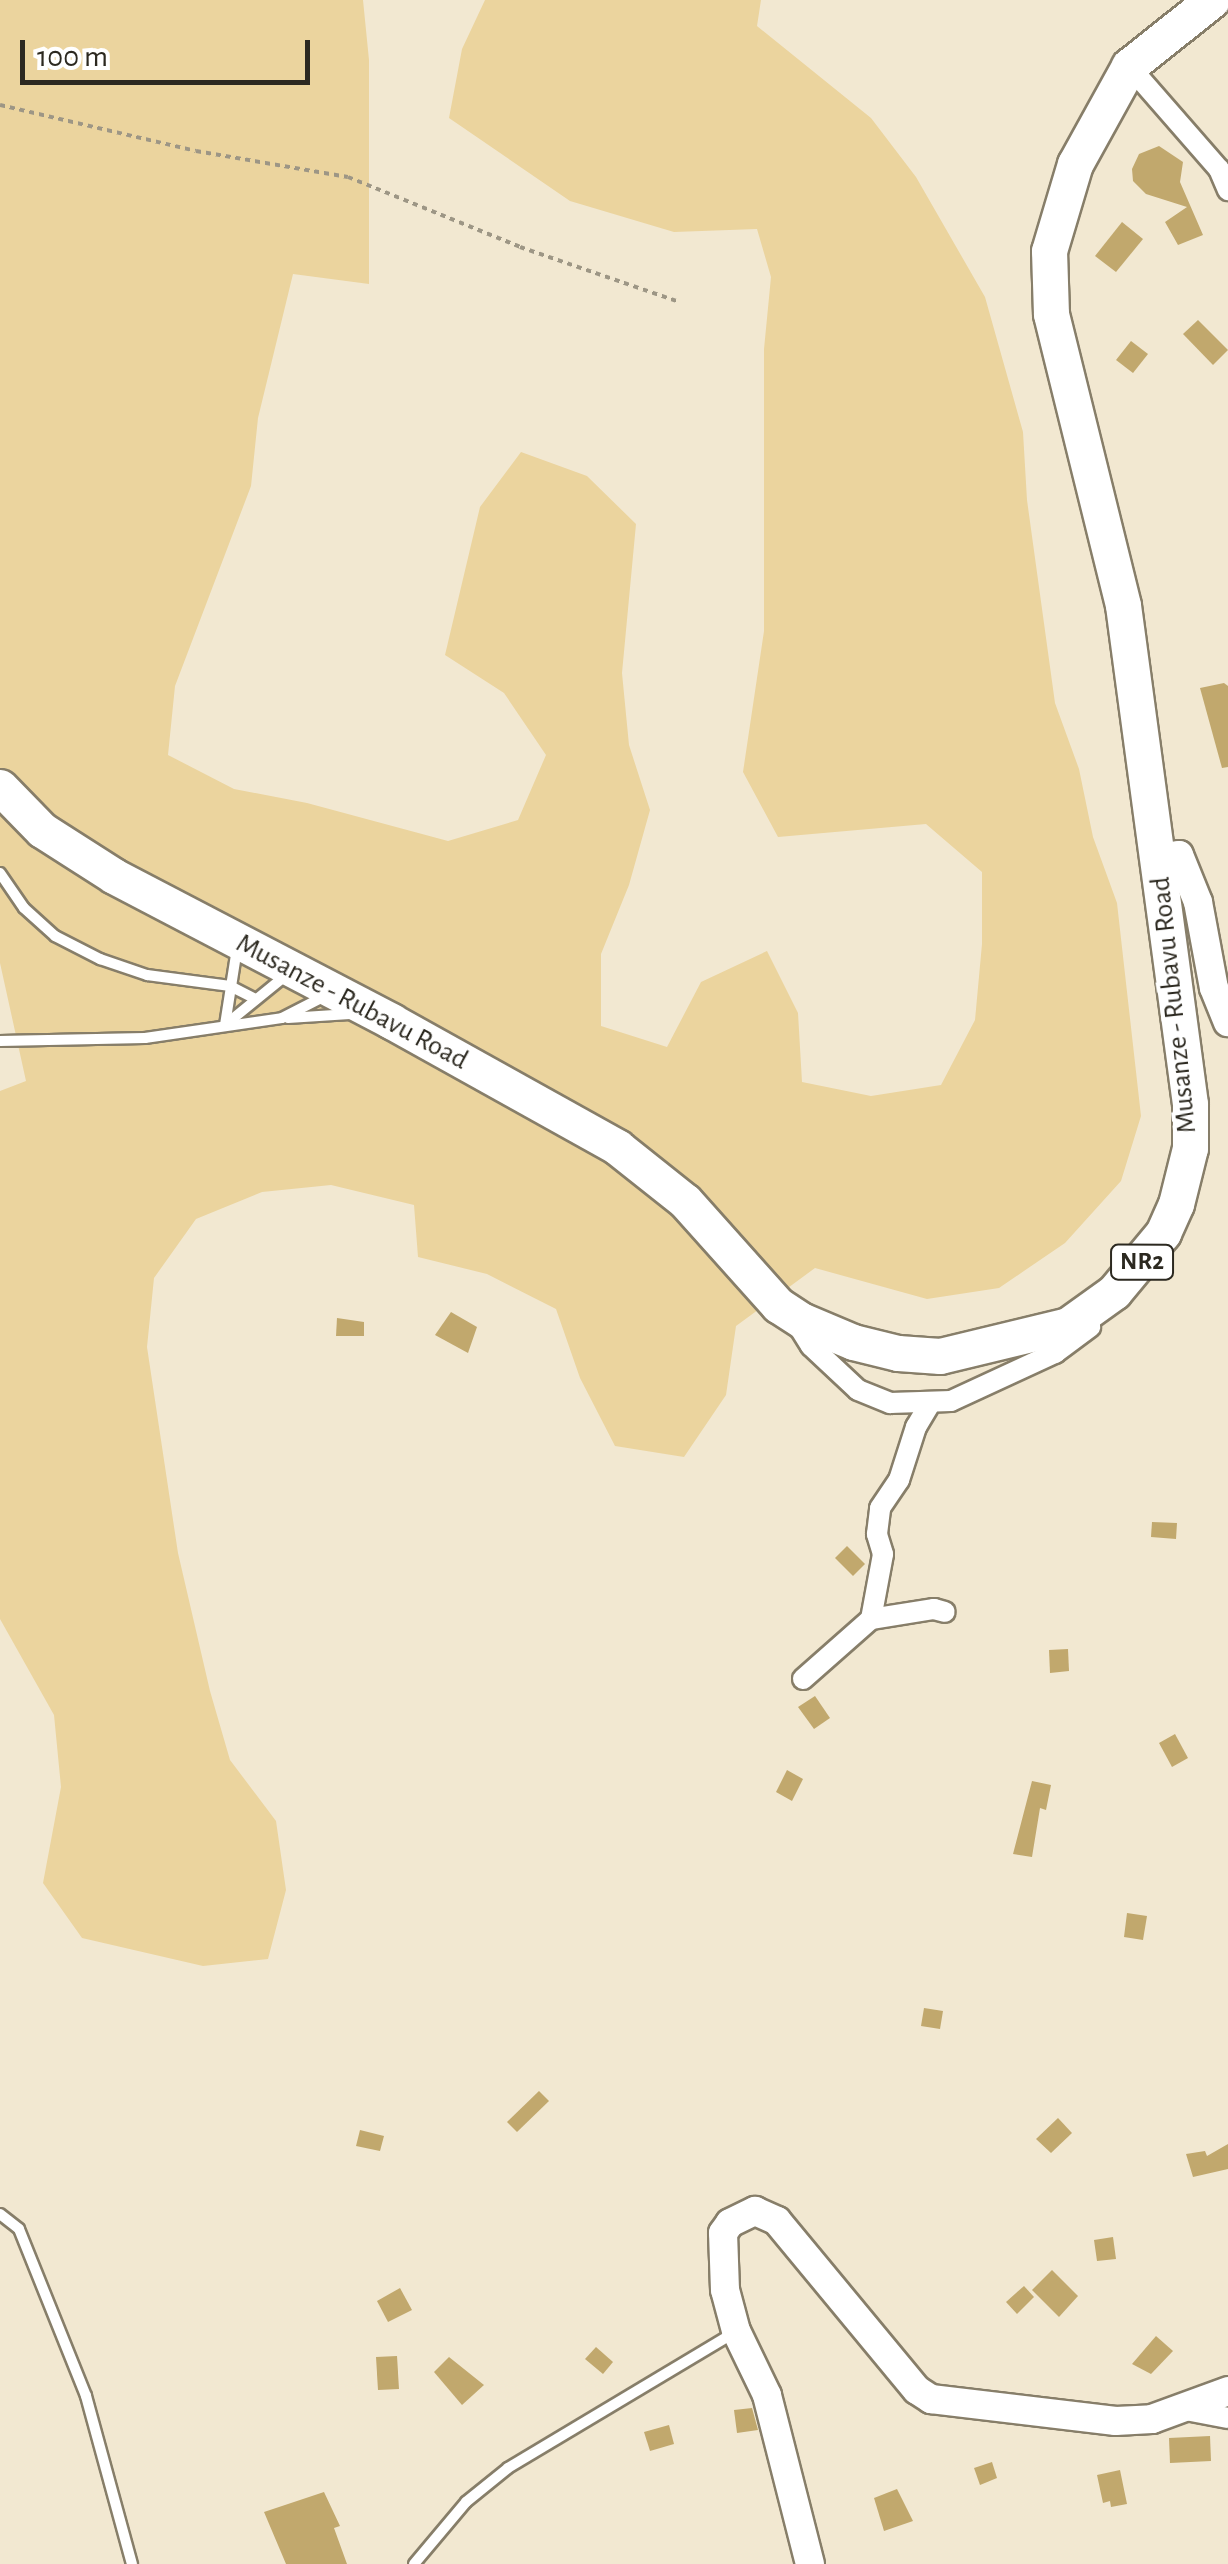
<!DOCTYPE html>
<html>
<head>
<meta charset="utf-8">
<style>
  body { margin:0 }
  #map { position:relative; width:1228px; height:2564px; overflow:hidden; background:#f2e8d1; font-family:"Alegreya Sans",sans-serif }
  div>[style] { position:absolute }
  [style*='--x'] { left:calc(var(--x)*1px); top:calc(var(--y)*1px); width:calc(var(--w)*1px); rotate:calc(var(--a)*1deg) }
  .green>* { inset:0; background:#ebd49e }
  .building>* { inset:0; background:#c1a86d }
  .path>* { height:4px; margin-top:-2px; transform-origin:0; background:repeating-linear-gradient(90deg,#9d9685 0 5px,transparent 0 10px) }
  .roads { filter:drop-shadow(2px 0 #877e69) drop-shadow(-2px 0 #877e69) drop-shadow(0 2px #877e69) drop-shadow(0 -2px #877e69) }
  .lane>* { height:10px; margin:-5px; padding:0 5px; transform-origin:5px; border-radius:5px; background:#fff }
  .street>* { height:20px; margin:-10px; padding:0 10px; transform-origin:10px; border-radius:10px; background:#fff }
  .secondary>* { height:28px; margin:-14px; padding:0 14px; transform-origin:14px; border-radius:14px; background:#fff }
  .highway>* { height:35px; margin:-17.5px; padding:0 17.5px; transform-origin:17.5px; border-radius:17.5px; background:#fff }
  span { translate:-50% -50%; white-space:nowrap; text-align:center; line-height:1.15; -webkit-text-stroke:8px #fff; paint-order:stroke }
  .shield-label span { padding:2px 8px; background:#fff; border:2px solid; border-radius:8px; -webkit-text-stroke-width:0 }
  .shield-label { font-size:25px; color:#2c2920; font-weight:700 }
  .street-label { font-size:28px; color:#2c2920 }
  .scale { position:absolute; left:20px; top:40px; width:290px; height:45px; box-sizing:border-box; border:5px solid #2c2920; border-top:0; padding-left:12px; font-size:30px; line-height:35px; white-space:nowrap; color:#2c2920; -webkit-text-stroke:8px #fff; paint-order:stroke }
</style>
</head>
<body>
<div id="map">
  <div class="green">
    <i style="clip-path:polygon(0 0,363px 0,369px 60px,369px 284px,293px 274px,258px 418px,251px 486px,175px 686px,168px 755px,234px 789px,307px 803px,448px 841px,518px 820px,546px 755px,504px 693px,445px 655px,480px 507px,521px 452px,587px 476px,636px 524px,622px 673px,629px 745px,650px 810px,629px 885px,601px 954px,601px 1026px,667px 1047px,701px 982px,767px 951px,798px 1013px,802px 1082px,871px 1096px,941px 1085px,975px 1020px,982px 944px,982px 872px,926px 824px,778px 837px,743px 772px,764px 631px,764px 349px,771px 277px,757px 229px,674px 232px,570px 201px,449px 118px,462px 49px,485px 0,761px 0,757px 26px,871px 118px,916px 177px,985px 297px,1023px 432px,1027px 500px,1055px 703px,1079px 769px,1093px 837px,1117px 903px,1141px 1116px,1121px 1181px,1065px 1243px,999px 1288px,927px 1299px,815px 1268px,736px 1326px,726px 1395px,684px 1457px,615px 1446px,580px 1378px,556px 1309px,487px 1274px,418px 1257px,414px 1205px,331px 1185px,262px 1192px,196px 1219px,154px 1278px,147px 1347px,178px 1553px,210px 1691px,230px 1760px,276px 1821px,286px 1890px,268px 1959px,203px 1966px,82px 1938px,43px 1883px,61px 1787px,54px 1715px,0 1619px,0 1091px,26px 1081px,0 963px)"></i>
  </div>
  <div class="building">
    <i style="clip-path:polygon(1159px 146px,1183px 162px,1180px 182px,1203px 235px,1178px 245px,1165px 222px,1187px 207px,1146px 194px,1133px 181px,1132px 169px,1139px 154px)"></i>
    <i style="clip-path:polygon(1122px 222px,1143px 239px,1116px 272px,1095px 256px)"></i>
    <i style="clip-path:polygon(1198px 320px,1228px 350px,1213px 365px,1183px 334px)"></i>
    <i style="clip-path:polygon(1131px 341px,1148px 354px,1133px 373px,1116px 360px)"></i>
    <i style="clip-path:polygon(1224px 683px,1228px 686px,1228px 767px,1222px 768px,1200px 688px)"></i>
    <i style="clip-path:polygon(451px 1312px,477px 1327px,468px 1353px,435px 1335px)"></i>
    <i style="clip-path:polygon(337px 1318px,364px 1322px,364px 1336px,336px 1336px)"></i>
    <i style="clip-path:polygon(1152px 1522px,1177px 1523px,1176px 1539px,1151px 1537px)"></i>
    <i style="clip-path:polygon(847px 1546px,865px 1564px,853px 1576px,835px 1558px)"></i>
    <i style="clip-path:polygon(1068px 1649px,1069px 1671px,1050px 1673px,1049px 1650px)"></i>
    <i style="clip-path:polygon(815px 1696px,830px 1718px,814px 1729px,798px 1707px)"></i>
    <i style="clip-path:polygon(1175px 1734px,1188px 1758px,1172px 1767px,1159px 1743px)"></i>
    <i style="clip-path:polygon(787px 1770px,803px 1779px,792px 1801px,776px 1792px)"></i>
    <i style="clip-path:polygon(1032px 1781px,1051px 1785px,1046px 1810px,1040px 1808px,1032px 1857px,1013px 1854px)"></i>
    <i style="clip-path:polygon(1127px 1913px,1147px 1916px,1143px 1940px,1124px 1937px)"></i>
    <i style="clip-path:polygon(924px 2008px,943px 2011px,940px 2029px,921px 2026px)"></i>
    <i style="clip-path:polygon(539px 2091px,549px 2101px,517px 2132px,507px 2122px)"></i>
    <i style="clip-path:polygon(1058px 2118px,1072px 2133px,1051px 2153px,1036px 2139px)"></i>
    <i style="clip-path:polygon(360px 2130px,384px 2136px,380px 2151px,356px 2146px)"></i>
    <i style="clip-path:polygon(1228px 2144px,1228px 2169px,1193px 2177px,1186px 2154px,1205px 2151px,1207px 2156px)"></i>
    <i style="clip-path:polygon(1113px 2237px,1116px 2259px,1097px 2261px,1094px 2240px)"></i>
    <i style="clip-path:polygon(1052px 2270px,1078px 2296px,1059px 2317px,1032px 2290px)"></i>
    <i style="clip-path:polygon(1024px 2286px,1034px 2297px,1017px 2314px,1006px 2302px)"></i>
    <i style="clip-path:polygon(400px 2288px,412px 2310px,388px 2322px,377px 2301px)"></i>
    <i style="clip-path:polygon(1156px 2336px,1173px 2351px,1151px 2374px,1132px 2364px)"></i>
    <i style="clip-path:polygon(596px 2347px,613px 2362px,603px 2374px,585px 2359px)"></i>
    <i style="clip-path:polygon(397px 2356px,399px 2389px,378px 2390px,376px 2357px)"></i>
    <i style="clip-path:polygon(449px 2357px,484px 2385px,462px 2405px,434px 2372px)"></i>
    <i style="clip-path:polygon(752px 2408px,758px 2430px,737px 2433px,734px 2410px)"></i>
    <i style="clip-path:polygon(669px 2425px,674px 2444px,650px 2451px,644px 2432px)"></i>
    <i style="clip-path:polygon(1210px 2436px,1211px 2461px,1170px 2463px,1169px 2438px)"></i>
    <i style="clip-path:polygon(992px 2462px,997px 2478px,980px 2485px,974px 2468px)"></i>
    <i style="clip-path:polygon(1120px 2470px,1127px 2504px,1111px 2507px,1110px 2501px,1103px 2503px,1097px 2475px)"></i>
    <i style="clip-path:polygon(897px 2489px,913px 2521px,884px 2531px,874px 2498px)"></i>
    <i style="clip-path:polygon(324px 2492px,340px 2526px,334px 2528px,347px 2564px,286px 2564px,264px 2512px)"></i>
  </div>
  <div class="path">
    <i style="--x:0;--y:105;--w:201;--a:13.2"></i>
    <i style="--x:196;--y:151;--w:154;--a:9.7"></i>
    <i style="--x:348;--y:177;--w:186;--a:22.1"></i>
    <i style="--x:520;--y:247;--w:166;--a:19"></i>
  </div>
  <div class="roads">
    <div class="lane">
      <i style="--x:0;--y:873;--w:42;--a:55.6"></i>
      <i style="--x:24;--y:908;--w:42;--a:42.1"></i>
      <i style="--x:55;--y:936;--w:51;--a:27.1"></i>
      <i style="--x:100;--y:959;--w:50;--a:18.8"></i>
      <i style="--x:147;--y:975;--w:84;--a:7.5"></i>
      <i style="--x:230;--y:986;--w:29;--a:27"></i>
      <i style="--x:288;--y:1018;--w:62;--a:-3.7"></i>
      <i style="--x:225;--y:1025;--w:77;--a:-39.2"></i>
      <i style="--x:225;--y:1025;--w:78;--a:-81.1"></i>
      <i style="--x:0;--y:1041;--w:145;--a:-1.2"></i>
      <i style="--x:145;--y:1038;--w:138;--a:-8.3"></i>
      <i style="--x:282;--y:1018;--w:51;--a:-27.1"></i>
      <i style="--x:0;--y:2214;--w:24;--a:38"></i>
      <i style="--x:19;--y:2229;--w:180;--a:68.1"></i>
      <i style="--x:86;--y:2396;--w:174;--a:74.7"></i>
      <i style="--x:414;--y:2564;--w:81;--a:-50"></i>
      <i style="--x:466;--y:2502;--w:54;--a:-39"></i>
      <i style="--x:508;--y:2468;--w:265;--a:-30.9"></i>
    </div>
    <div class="street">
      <i style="--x:1129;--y:66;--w:137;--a:48.9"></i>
      <i style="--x:1219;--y:169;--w:23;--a:67"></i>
      <i style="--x:796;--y:1322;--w:28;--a:58"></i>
      <i style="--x:811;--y:1346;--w:64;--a:43.1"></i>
      <i style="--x:858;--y:1390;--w:35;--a:22"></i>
      <i style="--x:890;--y:1403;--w:61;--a:-1.9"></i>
      <i style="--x:951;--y:1401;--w:115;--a:-24.8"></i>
      <i style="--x:1055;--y:1353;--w:44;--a:-36.6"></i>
      <i style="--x:871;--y:1619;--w:64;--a:-9"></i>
      <i style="--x:934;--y:1609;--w:11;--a:15"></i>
      <i style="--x:803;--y:1679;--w:91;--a:-41.4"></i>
      <i style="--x:871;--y:1619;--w:66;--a:-79.5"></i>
      <i style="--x:883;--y:1554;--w:21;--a:-107"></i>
      <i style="--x:877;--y:1534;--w:26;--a:-83"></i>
      <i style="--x:880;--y:1508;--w:34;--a:-56"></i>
      <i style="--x:899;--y:1480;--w:56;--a:-72.2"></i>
      <i style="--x:916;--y:1427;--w:29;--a:-59"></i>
      <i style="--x:1181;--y:2409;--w:48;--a:10.8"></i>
    </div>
    <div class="secondary">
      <i style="--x:1157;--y:857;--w:22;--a:-5"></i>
      <i style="--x:1179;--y:855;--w:51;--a:68"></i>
      <i style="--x:1198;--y:902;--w:87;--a:79.5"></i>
      <i style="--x:1214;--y:988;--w:37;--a:68"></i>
      <i style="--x:810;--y:2564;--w:174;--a:-104.3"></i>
      <i style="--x:767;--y:2395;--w:71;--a:-115.8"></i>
      <i style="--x:736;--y:2331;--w:42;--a:-105"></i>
      <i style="--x:725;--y:2290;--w:57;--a:-92"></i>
      <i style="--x:723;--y:2233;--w:12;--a:-55"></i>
      <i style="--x:730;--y:2223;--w:28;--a:-26"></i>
      <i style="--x:755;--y:2211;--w:24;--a:24"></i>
      <i style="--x:777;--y:2221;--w:219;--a:50.4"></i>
      <i style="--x:917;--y:2390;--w:17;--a:33"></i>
      <i style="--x:931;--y:2399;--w:186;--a:6.8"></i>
      <i style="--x:1116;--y:2421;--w:36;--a:-3"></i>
      <i style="--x:1152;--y:2419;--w:81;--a:-20.2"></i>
    </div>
    <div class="highway">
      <i style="--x:0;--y:787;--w:60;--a:45.7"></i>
      <i style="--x:42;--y:830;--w:85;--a:32.6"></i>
      <i style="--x:114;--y:876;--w:313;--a:27.6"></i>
      <i style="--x:391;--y:1021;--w:259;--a:29.1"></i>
      <i style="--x:617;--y:1147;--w:87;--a:38.5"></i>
      <i style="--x:685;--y:1201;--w:140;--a:48.2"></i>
      <i style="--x:778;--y:1305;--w:30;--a:33"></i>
      <i style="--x:803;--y:1321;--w:54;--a:22.8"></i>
      <i style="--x:853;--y:1342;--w:46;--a:13.7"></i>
      <i style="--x:898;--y:1353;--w:42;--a:4.1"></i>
      <i style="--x:940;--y:1356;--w:132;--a:-13.6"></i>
      <i style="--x:1068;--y:1325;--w:57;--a:-35.7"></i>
      <i style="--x:1114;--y:1292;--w:77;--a:-50.3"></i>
      <i style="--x:1163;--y:1233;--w:32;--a:-66"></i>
      <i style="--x:1176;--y:1204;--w:58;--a:-76"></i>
      <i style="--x:1190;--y:1148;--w:44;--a:-90"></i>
      <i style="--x:1190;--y:1104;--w:503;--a:-97.65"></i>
      <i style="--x:1123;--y:605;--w:300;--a:-103.9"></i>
      <i style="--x:1051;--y:314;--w:63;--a:-91.8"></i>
      <i style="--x:1049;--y:251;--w:91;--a:-73.4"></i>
      <i style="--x:1075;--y:164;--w:112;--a:-61.1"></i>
      <i style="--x:1129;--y:66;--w:106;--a:-38.5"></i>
    </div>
  </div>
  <div class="shield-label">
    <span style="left:1142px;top:1262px">NR2</span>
  </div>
  <div class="street-label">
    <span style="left:352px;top:1002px;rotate:28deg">Musanze - Rubavu Road</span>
    <span style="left:1174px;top:1005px;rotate:-96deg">Musanze - Rubavu Road</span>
  </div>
  <div class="scale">100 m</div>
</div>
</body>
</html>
